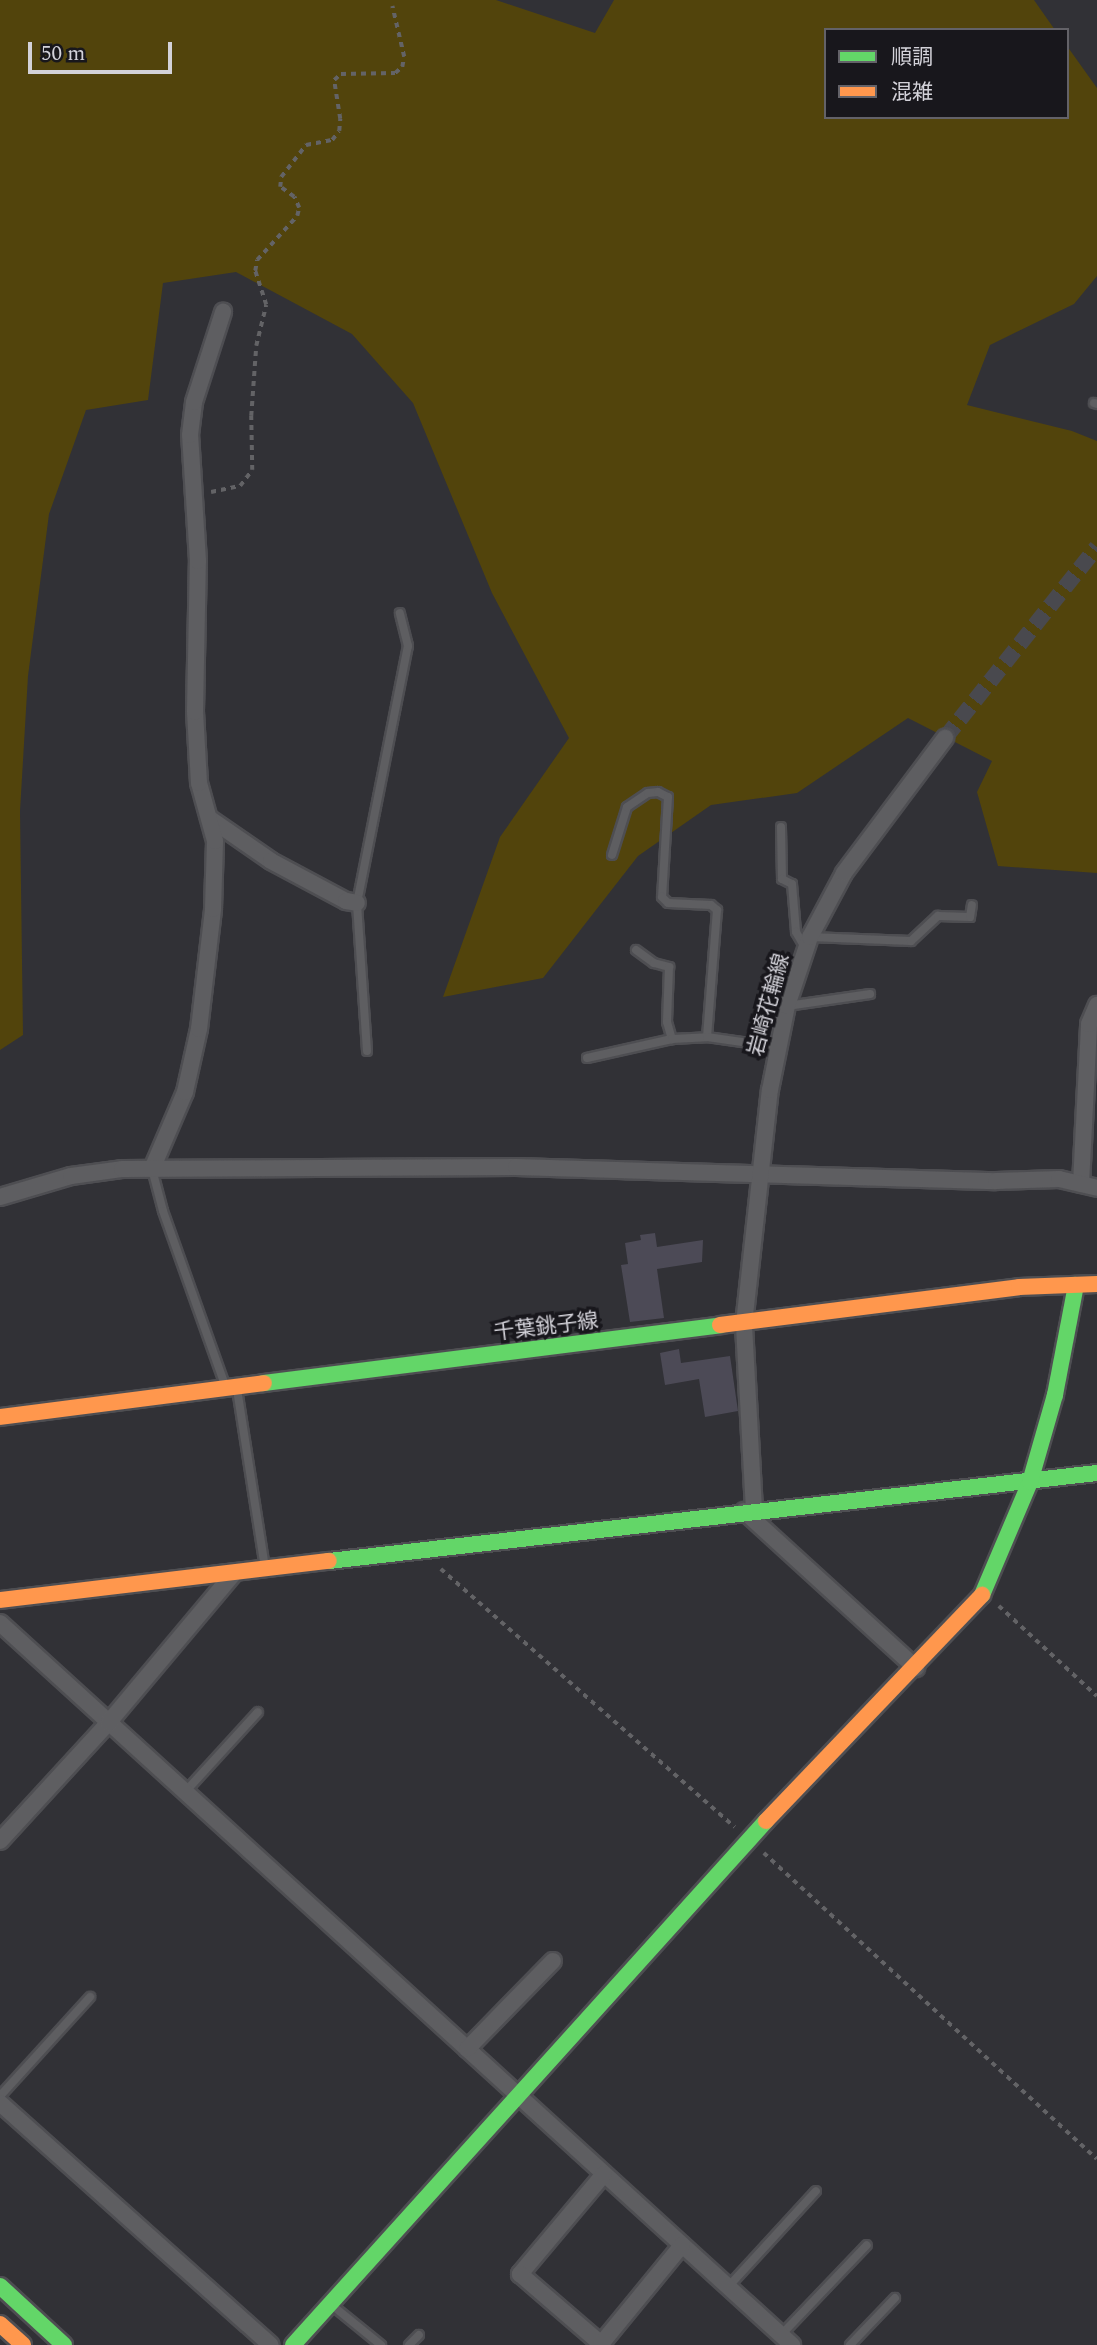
<!DOCTYPE html>
<html>
<head>
<meta charset="utf-8">
<style>
  body { margin:0 }
  #map { position:relative; width:1097px; height:2345px; overflow:hidden; background:#313136; font-family:Spectral,"Noto Sans JP",serif }
  div>[style] { position:absolute }
  [style*='--x'] { left:calc(var(--x)*1px); top:calc(var(--y)*1px); width:calc(var(--w)*1px); rotate:calc(var(--a)*1deg) }
  .green>* { inset:0; background:#52440c }
  .building>* { inset:0; background:#4c4a56 }
  .street-tunnel>* { height:16px; margin-top:-8px; transform-origin:0; background:repeating-linear-gradient(90deg,#49494e 0 16px,transparent 0 24px) }
  .path>* { height:3.5px; margin-top:-1.75px; transform-origin:0; background:repeating-linear-gradient(90deg,#636366 0 5px,transparent 0 10px) }
  .roads { filter:drop-shadow(2px 0 #4e4e52) drop-shadow(-2px 0 #4e4e52) drop-shadow(0 2px #4e4e52) drop-shadow(0 -2px #4e4e52) }
  .lane>* { height:8px; margin:-4px; padding:0 4px; transform-origin:4px; border-radius:4px; background:#5e5e61 }
  .street>* { height:16px; margin:-8px; padding:0 8px; transform-origin:8px; border-radius:8px; background:#5e5e61 }
  .fast>* { height:16px; margin:-8px; padding:0 8px; transform-origin:8px; border-radius:8px; background:#63d668 }
  .slow>* { height:16px; margin:-8px; padding:0 8px; transform-origin:8px; border-radius:8px; background:#ff974d }
  span { translate:-50% -50%; white-space:nowrap; text-align:center; line-height:1.15; -webkit-text-stroke:7px #18171c; paint-order:stroke }
  .street-label { font-size:21px; color:#d3d2d9 }
  .legend { position:absolute; left:824px; top:28px; width:245px; height:91px; box-sizing:border-box; background:#18171c; border:2px solid #636268; margin:0; padding:9px 12px; list-style:none; font-size:21px; color:#d3d2d9 }
  .legend li { display:flex; align-items:center; gap:14px; height:35px }
  .legend b { width:35px; border:2px solid #636268 }
  .scale { position:absolute; left:28px; top:42px; width:144px; height:32px; box-sizing:border-box; border:4px solid #d3d2d9; border-top:0; padding-left:9px; font-size:21px; line-height:24px; white-space:nowrap; color:#d3d2d9; -webkit-text-stroke:5px #18171c; paint-order:stroke }
</style>
</head>
<body>
<div id="map">
  <div class="green">
    <i style="clip-path:polygon(0 0,496px 0,595px 33px,614px 0,1034px 0,1055px 30px,826px 30px,826px 117px,1067px 117px,1067px 46px,1097px 88px,1097px 276px,1074px 304px,990px 345px,967px 405px,1072px 431px,1097px 441px,1097px 873px,998px 866px,977px 792px,992px 761px,908px 718px,797px 793px,711px 805px,638px 856px,543px 978px,443px 997px,500px 837px,569px 738px,492px 593px,413px 403px,352px 334px,236px 272px,163px 283px,148px 400px,86px 410px,49px 514px,28px 676px,20px 811px,23px 1035px,0 1050px)"></i>
  </div>
  <div class="building">
    <i style="clip-path:polygon(655px 1233px,657px 1247px,703px 1240px,702px 1262px,657px 1269px,664px 1318px,630px 1322px,621px 1265px,628px 1264px,625px 1243px,641px 1240px,640px 1235px)"></i>
    <i style="clip-path:polygon(679px 1349px,681px 1363px,730px 1356px,738px 1411px,705px 1417px,699px 1379px,665px 1385px,660px 1353px)"></i>
  </div>
  <div class="street-tunnel">
    <i style="--x:945;--y:738;--w:244;--a:-51.5"></i>
  </div>
  <div class="path">
    <i style="--x:211;--y:492;--w:30;--a:-12"></i>
    <i style="--x:240;--y:486;--w:20;--a:-53"></i>
    <i style="--x:252;--y:470;--w:54;--a:-91.1"></i>
    <i style="--x:251;--y:416;--w:70;--a:-85.9"></i>
    <i style="--x:256;--y:346;--w:42;--a:-76.3"></i>
    <i style="--x:266;--y:305;--w:36;--a:-108"></i>
    <i style="--x:255;--y:271;--w:11;--a:-80"></i>
    <i style="--x:257;--y:260;--w:59;--a:-47.7"></i>
    <i style="--x:297;--y:216;--w:8;--a:-76"></i>
    <i style="--x:299;--y:208;--w:12;--a:-114"></i>
    <i style="--x:294;--y:197;--w:17;--a:-144"></i>
    <i style="--x:280;--y:187;--w:10;--a:-84"></i>
    <i style="--x:281;--y:177;--w:41;--a:-52"></i>
    <i style="--x:306;--y:145;--w:26;--a:-11"></i>
    <i style="--x:332;--y:140;--w:11;--a:-52"></i>
    <i style="--x:339;--y:131;--w:12;--a:-85"></i>
    <i style="--x:340;--y:119;--w:39;--a:-99"></i>
    <i style="--x:334;--y:80;--w:9;--a:-41"></i>
    <i style="--x:341;--y:74;--w:54;--a:-1.1"></i>
    <i style="--x:395;--y:73;--w:9;--a:-41"></i>
    <i style="--x:402;--y:67;--w:10;--a:-79"></i>
    <i style="--x:404;--y:57;--w:52;--a:-103.2"></i>
    <i style="--x:441;--y:1569;--w:391;--a:41.3"></i>
    <i style="--x:999;--y:1606;--w:133;--a:42.6"></i>
    <i style="--x:764;--y:1853;--w:452;--a:42.6"></i>
  </div>
  <div class="roads">
    <div class="lane">
      <i style="--x:1094;--y:403;--w:3;--a:18"></i>
      <i style="--x:781;--y:827;--w:52;--a:88.9"></i>
      <i style="--x:782;--y:879;--w:11;--a:27"></i>
      <i style="--x:792;--y:884;--w:48;--a:85.2"></i>
      <i style="--x:796;--y:932;--w:20;--a:60"></i>
      <i style="--x:612;--y:855;--w:50;--a:-72.6"></i>
      <i style="--x:627;--y:807;--w:25;--a:-34"></i>
      <i style="--x:648;--y:793;--w:10;--a:-6"></i>
      <i style="--x:658;--y:792;--w:11;--a:27"></i>
      <i style="--x:668;--y:797;--w:100;--a:93.4"></i>
      <i style="--x:662;--y:897;--w:8;--a:45"></i>
      <i style="--x:668;--y:903;--w:43;--a:2.7"></i>
      <i style="--x:711;--y:905;--w:8;--a:40"></i>
      <i style="--x:717;--y:910;--w:127;--a:94.5"></i>
      <i style="--x:810;--y:937;--w:101;--a:2.3"></i>
      <i style="--x:911;--y:941;--w:37;--a:-43"></i>
      <i style="--x:938;--y:916;--w:32;--a:2"></i>
      <i style="--x:970;--y:917;--w:12;--a:-81"></i>
      <i style="--x:636;--y:950;--w:22;--a:36"></i>
      <i style="--x:654;--y:963;--w:16;--a:15"></i>
      <i style="--x:669;--y:967;--w:55;--a:92.1"></i>
      <i style="--x:667;--y:1022;--w:18;--a:74"></i>
      <i style="--x:787;--y:1006;--w:84;--a:-8.2"></i>
      <i style="--x:367;--y:1051;--w:148;--a:-93.9"></i>
      <i style="--x:357;--y:903;--w:262;--a:-78.8"></i>
      <i style="--x:408;--y:646;--w:34;--a:-104"></i>
      <i style="--x:587;--y:1058;--w:87;--a:-12.6"></i>
      <i style="--x:672;--y:1039;--w:35;--a:-3"></i>
      <i style="--x:707;--y:1037;--w:71;--a:8.1"></i>
      <i style="--x:152;--y:1169;--w:43;--a:75.3"></i>
      <i style="--x:163;--y:1211;--w:185;--a:70.4"></i>
      <i style="--x:237;--y:1389;--w:180;--a:81.1"></i>
      <i style="--x:185;--y:1792;--w:108;--a:-47.6"></i>
      <i style="--x:0;--y:2096;--w:134;--a:-47.7"></i>
      <i style="--x:728;--y:2287;--w:130;--a:-47.5"></i>
      <i style="--x:333;--y:2306;--w:62;--a:39.1"></i>
      <i style="--x:781;--y:2335;--w:124;--a:-46.3"></i>
      <i style="--x:409;--y:2345;--w:14;--a:-45"></i>
      <i style="--x:850;--y:2345;--w:65;--a:-46.2"></i>
    </div>
    <div class="street">
      <i style="--x:209;--y:818;--w:75;--a:34.7"></i>
      <i style="--x:271;--y:861;--w:85;--a:28.1"></i>
      <i style="--x:346;--y:901;--w:11;--a:10"></i>
      <i style="--x:152;--y:1169;--w:84;--a:-66.8"></i>
      <i style="--x:185;--y:1092;--w:65;--a:-77.5"></i>
      <i style="--x:199;--y:1029;--w:121;--a:-83.3"></i>
      <i style="--x:213;--y:909;--w:68;--a:-88.3"></i>
      <i style="--x:215;--y:841;--w:60;--a:-105.4"></i>
      <i style="--x:199;--y:783;--w:71;--a:-93.2"></i>
      <i style="--x:195;--y:712;--w:151;--a:-88.9"></i>
      <i style="--x:198;--y:561;--w:126;--a:-93.6"></i>
      <i style="--x:190;--y:435;--w:33;--a:-83"></i>
      <i style="--x:194;--y:402;--w:95;--a:-72.1"></i>
      <i style="--x:1081;--y:1184;--w:160;--a:-87.1"></i>
      <i style="--x:1089;--y:1024;--w:21;--a:-67"></i>
      <i style="--x:0;--y:1197;--w:74;--a:-16.5"></i>
      <i style="--x:71;--y:1176;--w:51;--a:-7.8"></i>
      <i style="--x:122;--y:1169;--w:394;--a:-0.3"></i>
      <i style="--x:516;--y:1167;--w:480;--a:1.7"></i>
      <i style="--x:996;--y:1181;--w:63;--a:-1.8"></i>
      <i style="--x:1059;--y:1179;--w:39;--a:13"></i>
      <i style="--x:754;--y:1510;--w:186;--a:-93.1"></i>
      <i style="--x:744;--y:1324;--w:235;--a:-83.7"></i>
      <i style="--x:770;--y:1090;--w:86;--a:-78.6"></i>
      <i style="--x:787;--y:1006;--w:73;--a:-71.6"></i>
      <i style="--x:810;--y:937;--w:72;--a:-62"></i>
      <i style="--x:844;--y:873;--w:169;--a:-53.2"></i>
      <i style="--x:744;--y:1511;--w:233;--a:42.4"></i>
      <i style="--x:0;--y:1623;--w:1072;--a:42.35"></i>
      <i style="--x:0;--y:1841;--w:161;--a:-47.5"></i>
      <i style="--x:109;--y:1722;--w:194;--a:-50"></i>
      <i style="--x:467;--y:2049;--w:123;--a:-45.7"></i>
      <i style="--x:0;--y:2103;--w:363;--a:41.8"></i>
      <i style="--x:604;--y:2174;--w:131;--a:130"></i>
      <i style="--x:520;--y:2274;--w:107;--a:40.8"></i>
      <i style="--x:601;--y:2344;--w:128;--a:-50.7"></i>
    </div>
    <div class="fast">
      <i style="--x:264;--y:1383;--w:460;--a:-7.2"></i>
      <i style="--x:329;--y:1561;--w:773;--a:-6.54"></i>
      <i style="--x:982;--y:1595;--w:123;--a:-67"></i>
      <i style="--x:1030;--y:1482;--w:91;--a:-74"></i>
      <i style="--x:1055;--y:1395;--w:112;--a:-79.2"></i>
      <i style="--x:0;--y:2286;--w:87;--a:42.7"></i>
      <i style="--x:293;--y:2345;--w:706;--a:-47.93"></i>
    </div>
    <div class="slow">
      <i style="--x:720;--y:1325;--w:301;--a:-7.2"></i>
      <i style="--x:1019;--y:1287;--w:78;--a:-2.2"></i>
      <i style="--x:0;--y:1417;--w:266;--a:-7.3"></i>
      <i style="--x:0;--y:1600;--w:331;--a:-6.8"></i>
      <i style="--x:766;--y:1821;--w:313;--a:-46.3"></i>
      <i style="--x:0;--y:2324;--w:31;--a:42"></i>
    </div>
  </div>
  <div class="street-label">
    <span style="left:769px;top:1005px;rotate:-75deg">岩崎花輪線</span>
    <span style="left:546px;top:1327px;rotate:-7deg">千葉銚子線</span>
  </div>
  <ul class="legend">
  <li><b style="height:9px;background:#63d668"></b>順調</li>
  <li><b style="height:9px;background:#ff974d"></b>混雑</li>
  </ul>
  <div class="scale">50 m</div>
</div>
</body>
</html>
